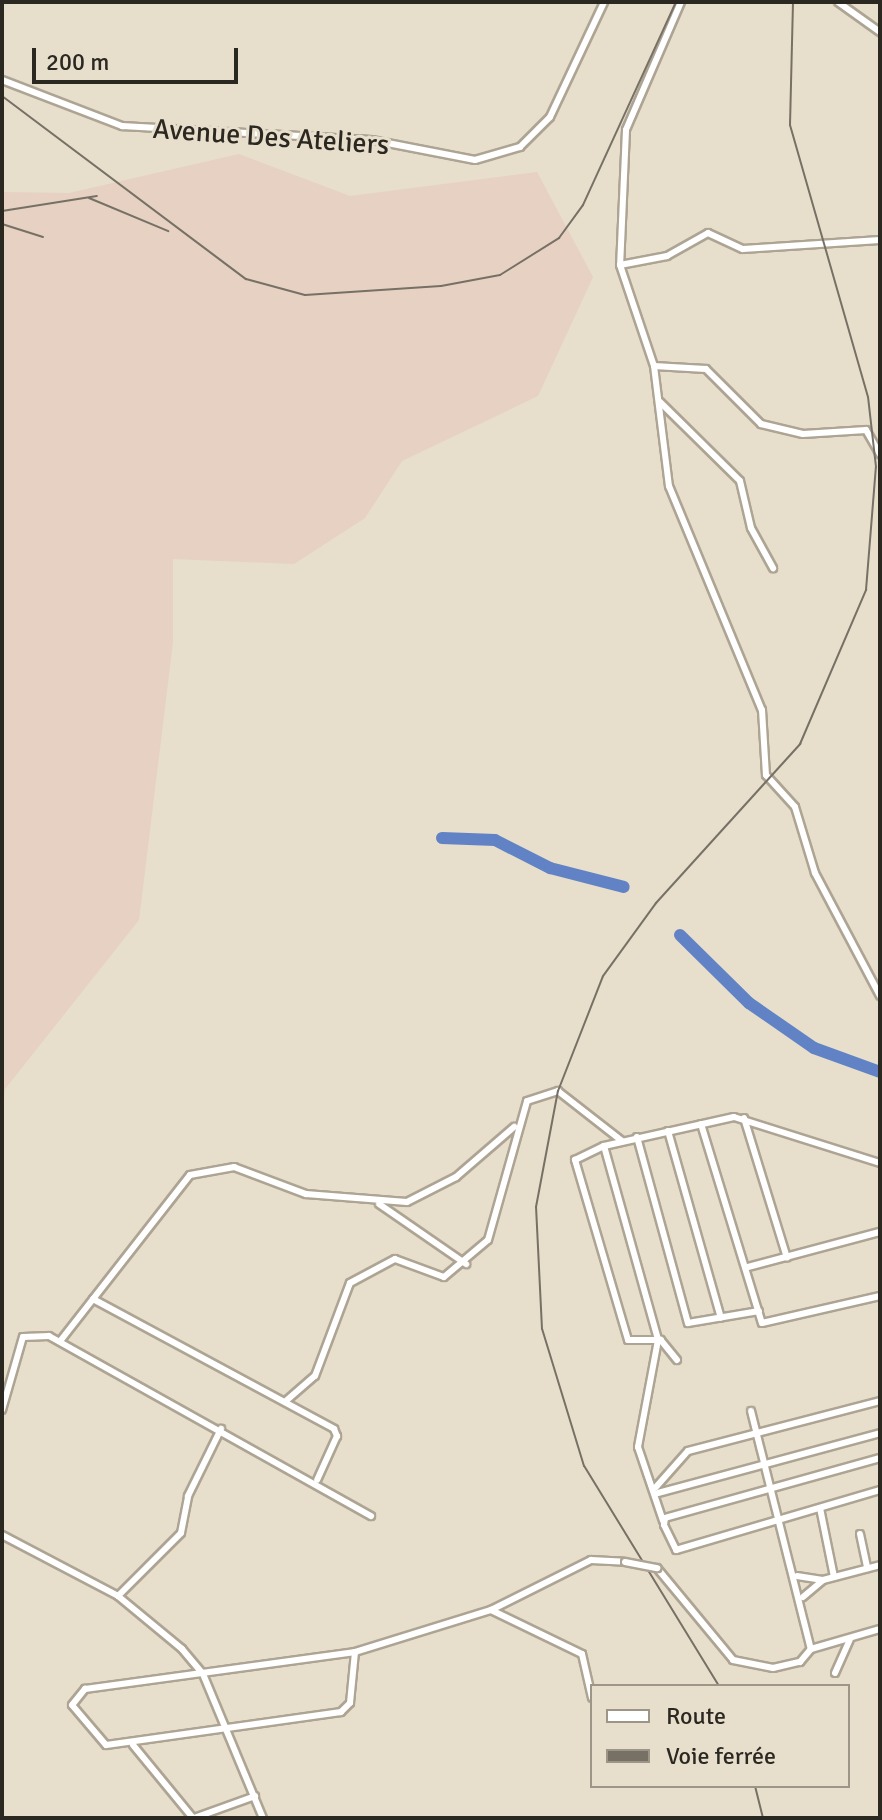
<!DOCTYPE html>
<html>
<head>
<meta charset="utf-8">
<style>
  body { margin:0 }
  #map { position:relative; width:882px; height:1820px; overflow:hidden; background:#e7decc; font-family:Signika,sans-serif }
  div>[style] { position:absolute }
  [style*='--x'] { left:calc(var(--x)*1px); top:calc(var(--y)*1px); width:calc(var(--w)*1px); rotate:calc(var(--a)*1deg) }
  .industrial>* { inset:0; background:#e6d1c3 }
  .river>* { height:12px; margin:-6px; padding:0 6px; transform-origin:6px; border-radius:6px; background:#6183c5 }
  .roads { filter:drop-shadow(2px 0 #ada493) drop-shadow(-2px 0 #ada493) drop-shadow(0 2px #ada493) drop-shadow(0 -2px #ada493) }
  .minor>* { height:6px; margin:-3px; padding:0 3px; transform-origin:3px; border-radius:3px; background:#fff }
  .rail>* { height:2px; margin:-1px; padding:0 1px; transform-origin:1px; border-radius:1px; background:#767065 }
  .bridges { filter:drop-shadow(2px 0 #ada493) drop-shadow(-2px 0 #ada493) drop-shadow(0 2px #ada493) drop-shadow(0 -2px #ada493) }
  .minor-bridge>* { height:6px; margin:-3px; padding:0 3px; transform-origin:3px; border-radius:3px; background:#fff }
  span { translate:-50% -50%; white-space:nowrap; text-align:center; line-height:1.15; -webkit-text-stroke:6px #e7decc; paint-order:stroke }
  .street-label { font-size:28px; color:#2b2721 }
  .frame { position:absolute; inset:0; border:4px solid #2b2721; pointer-events:none }
  .legend { position:absolute; left:590px; top:1684px; width:260px; height:104px; box-sizing:border-box; background:#e7decc; border:2px solid #9c9588; margin:0; padding:10px 14px; list-style:none; font-size:24px; color:#2b2721 }
  .legend li { display:flex; align-items:center; gap:16px; height:40px }
  .legend b { width:40px; border:2px solid #9c9588 }
  .scale { position:absolute; left:32px; top:48px; width:206px; height:36px; box-sizing:border-box; border:4px solid #2b2721; border-top:0; padding-left:10px; font-size:24px; line-height:28px; white-space:nowrap; color:#2b2721; -webkit-text-stroke:6px #e7decc; paint-order:stroke }
</style>
</head>
<body>
<div id="map">
  <div class="industrial">
    <i style="clip-path:polygon(239px 154px,350px 196px,537px 172px,593px 277px,538px 396px,402px 461px,365px 518px,294px 564px,173px 559px,173px 642px,139px 920px,5px 1089px,2px 1117px,2px 192px,69px 193px)"></i>
  </div>
  <div class="river">
    <i style="--x:442;--y:838;--w:53;--a:2.2"></i>
    <i style="--x:495;--y:840;--w:62;--a:27"></i>
    <i style="--x:550;--y:868;--w:76;--a:14.4"></i>
    <i style="--x:680;--y:935;--w:97;--a:44.6"></i>
    <i style="--x:749;--y:1003;--w:79;--a:34.7"></i>
    <i style="--x:814;--y:1048;--w:70;--a:20"></i>
  </div>
  <div class="roads">
    <div class="minor">
      <i style="--x:681;--y:2;--w:139;--a:113.3"></i>
      <i style="--x:626;--y:130;--w:135;--a:92.5"></i>
      <i style="--x:620;--y:265;--w:107;--a:71.4"></i>
      <i style="--x:654;--y:366;--w:121;--a:82.9"></i>
      <i style="--x:669;--y:486;--w:243;--a:67.5"></i>
      <i style="--x:762;--y:710;--w:65;--a:86.5"></i>
      <i style="--x:766;--y:775;--w:43;--a:47.8"></i>
      <i style="--x:795;--y:807;--w:69;--a:73.1"></i>
      <i style="--x:815;--y:873;--w:139;--a:62.1"></i>
      <i style="--x:838;--y:2;--w:52;--a:35.5"></i>
      <i style="--x:2;--y:80;--w:129;--a:21"></i>
      <i style="--x:122;--y:126;--w:250;--a:3.2"></i>
      <i style="--x:372;--y:140;--w:105;--a:11"></i>
      <i style="--x:475;--y:160;--w:47;--a:-16.1"></i>
      <i style="--x:520;--y:147;--w:42;--a:-45"></i>
      <i style="--x:550;--y:117;--w:127;--a:-64.8"></i>
      <i style="--x:620;--y:265;--w:48;--a:-10.8"></i>
      <i style="--x:667;--y:256;--w:47;--a:-29.3"></i>
      <i style="--x:708;--y:233;--w:38;--a:25"></i>
      <i style="--x:743;--y:249;--w:137;--a:-3.8"></i>
      <i style="--x:654;--y:366;--w:52;--a:3.3"></i>
      <i style="--x:706;--y:369;--w:78;--a:45"></i>
      <i style="--x:761;--y:424;--w:43;--a:13.4"></i>
      <i style="--x:803;--y:434;--w:63;--a:-3.6"></i>
      <i style="--x:866;--y:430;--w:28;--a:60"></i>
      <i style="--x:660;--y:402;--w:112;--a:44.6"></i>
      <i style="--x:740;--y:481;--w:48;--a:76.8"></i>
      <i style="--x:751;--y:528;--w:46;--a:61.2"></i>
      <i style="--x:744;--y:1118;--w:146;--a:72.9"></i>
      <i style="--x:701;--y:1124;--w:208;--a:73"></i>
      <i style="--x:762;--y:1323;--w:121;--a:-12.9"></i>
      <i style="--x:668;--y:1131;--w:194;--a:74.2"></i>
      <i style="--x:637;--y:1137;--w:193;--a:74.7"></i>
      <i style="--x:688;--y:1323;--w:72;--a:-9.6"></i>
      <i style="--x:604;--y:1146;--w:201;--a:74.4"></i>
      <i style="--x:658;--y:1340;--w:109;--a:100.6"></i>
      <i style="--x:638;--y:1447;--w:78;--a:71.3"></i>
      <i style="--x:379;--y:1204;--w:106;--a:34.6"></i>
      <i style="--x:748;--y:1267;--w:137;--a:-14.9"></i>
      <i style="--x:93;--y:1299;--w:274;--a:28.3"></i>
      <i style="--x:334;--y:1429;--w:8;--a:67"></i>
      <i style="--x:337;--y:1436;--w:48;--a:114.4"></i>
      <i style="--x:61;--y:1340;--w:209;--a:-52"></i>
      <i style="--x:190;--y:1175;--w:45;--a:-10.3"></i>
      <i style="--x:234;--y:1167;--w:77;--a:20.6"></i>
      <i style="--x:306;--y:1194;--w:101;--a:4.5"></i>
      <i style="--x:407;--y:1202;--w:55;--a:-27"></i>
      <i style="--x:456;--y:1177;--w:77;--a:-40.8"></i>
      <i style="--x:677;--y:1360;--w:26;--a:-129"></i>
      <i style="--x:661;--y:1340;--w:33;--a:180"></i>
      <i style="--x:628;--y:1340;--w:188;--a:-106.4"></i>
      <i style="--x:575;--y:1160;--w:32;--a:-26"></i>
      <i style="--x:604;--y:1146;--w:133;--a:-12.6"></i>
      <i style="--x:734;--y:1117;--w:153;--a:17.5"></i>
      <i style="--x:287;--y:1400;--w:37;--a:-41"></i>
      <i style="--x:315;--y:1376;--w:99;--a:-69.4"></i>
      <i style="--x:350;--y:1283;--w:51;--a:-28.1"></i>
      <i style="--x:395;--y:1259;--w:52;--a:20.2"></i>
      <i style="--x:444;--y:1277;--w:57;--a:-40.1"></i>
      <i style="--x:488;--y:1240;--w:144;--a:-74.3"></i>
      <i style="--x:527;--y:1101;--w:33;--a:-18"></i>
      <i style="--x:558;--y:1091;--w:81;--a:38"></i>
      <i style="--x:2;--y:1410;--w:76;--a:-74"></i>
      <i style="--x:23;--y:1337;--w:26;--a:-2"></i>
      <i style="--x:49;--y:1336;--w:369;--a:29.2"></i>
      <i style="--x:751;--y:1411;--w:245;--a:75.9"></i>
      <i style="--x:880;--y:1458;--w:223;--a:164.4"></i>
      <i style="--x:665;--y:1518;--w:7;--a:98"></i>
      <i style="--x:664;--y:1525;--w:28;--a:64"></i>
      <i style="--x:676;--y:1550;--w:213;--a:-16.4"></i>
      <i style="--x:656;--y:1487;--w:48;--a:-48.4"></i>
      <i style="--x:688;--y:1451;--w:198;--a:-14.6"></i>
      <i style="--x:658;--y:1493;--w:230;--a:-15.1"></i>
      <i style="--x:820;--y:1508;--w:70;--a:78.5"></i>
      <i style="--x:860;--y:1534;--w:35;--a:78"></i>
      <i style="--x:2;--y:1535;--w:131;--a:27.7"></i>
      <i style="--x:118;--y:1596;--w:83;--a:39.6"></i>
      <i style="--x:182;--y:1649;--w:33;--a:50"></i>
      <i style="--x:203;--y:1674;--w:156;--a:67.4"></i>
      <i style="--x:657;--y:1568;--w:119;--a:50.4"></i>
      <i style="--x:733;--y:1660;--w:41;--a:11.3"></i>
      <i style="--x:773;--y:1668;--w:28;--a:-13"></i>
      <i style="--x:800;--y:1662;--w:17;--a:-50"></i>
      <i style="--x:797;--y:1576;--w:26;--a:9"></i>
      <i style="--x:118;--y:1596;--w:89;--a:-45"></i>
      <i style="--x:181;--y:1533;--w:38;--a:-79"></i>
      <i style="--x:188;--y:1496;--w:75;--a:-63.8"></i>
      <i style="--x:803;--y:1597;--w:26;--a:-40"></i>
      <i style="--x:823;--y:1580;--w:59;--a:-14.7"></i>
      <i style="--x:491;--y:1610;--w:101;--a:25.8"></i>
      <i style="--x:582;--y:1654;--w:45;--a:77.2"></i>
      <i style="--x:811;--y:1649;--w:72;--a:-16.2"></i>
      <i style="--x:355;--y:1652;--w:51;--a:95.6"></i>
      <i style="--x:350;--y:1703;--w:13;--a:135"></i>
      <i style="--x:341;--y:1712;--w:237;--a:172"></i>
      <i style="--x:106;--y:1745;--w:52;--a:-130.4"></i>
      <i style="--x:72;--y:1705;--w:21;--a:-51"></i>
      <i style="--x:85;--y:1689;--w:273;--a:-7.8"></i>
      <i style="--x:355;--y:1652;--w:142;--a:-17.2"></i>
      <i style="--x:491;--y:1610;--w:112;--a:-26.6"></i>
      <i style="--x:591;--y:1560;--w:34;--a:3"></i>
      <i style="--x:835;--y:1673;--w:36;--a:-66"></i>
      <i style="--x:133;--y:1745;--w:94;--a:50.6"></i>
      <i style="--x:194;--y:1818;--w:65;--a:-19.8"></i>
    </div>
  </div>
  <div class="rail">
    <i style="--x:2;--y:96;--w:305;--a:36.9"></i>
    <i style="--x:246;--y:279;--w:61;--a:15.2"></i>
    <i style="--x:305;--y:295;--w:136;--a:-3.8"></i>
    <i style="--x:441;--y:286;--w:60;--a:-10.6"></i>
    <i style="--x:500;--y:275;--w:70;--a:-32.1"></i>
    <i style="--x:559;--y:238;--w:41;--a:-54"></i>
    <i style="--x:583;--y:205;--w:223;--a:-65.4"></i>
    <i style="--x:89;--y:198;--w:86;--a:22.7"></i>
    <i style="--x:2;--y:211;--w:96;--a:-9"></i>
    <i style="--x:2;--y:224;--w:43;--a:17.6"></i>
    <i style="--x:719;--y:1686;--w:258;--a:-121.5"></i>
    <i style="--x:584;--y:1466;--w:143;--a:-107"></i>
    <i style="--x:542;--y:1329;--w:122;--a:-92.8"></i>
    <i style="--x:536;--y:1207;--w:118;--a:-79.3"></i>
    <i style="--x:558;--y:1091;--w:123;--a:-68.6"></i>
    <i style="--x:603;--y:976;--w:90;--a:-54"></i>
    <i style="--x:656;--y:903;--w:215;--a:-47.8"></i>
    <i style="--x:800;--y:744;--w:168;--a:-66.8"></i>
    <i style="--x:866;--y:590;--w:123;--a:-85.4"></i>
    <i style="--x:876;--y:467;--w:70;--a:-96.5"></i>
    <i style="--x:868;--y:397;--w:283;--a:-106"></i>
    <i style="--x:790;--y:125;--w:123;--a:-88.6"></i>
    <i style="--x:755;--y:1786;--w:33;--a:76"></i>
  </div>
  <div class="bridges">
    <div class="minor-bridge">
      <i style="--x:625;--y:1562;--w:33;--a:11"></i>
    </div>
  </div>
  <div class="street-label">
    <span style="left:271px;top:137px;rotate:4deg">Avenue Des Ateliers</span>
  </div>
  <div class="frame"></div>
  <ul class="legend">
  <li><b style="height:10px;background:#fff"></b>Route</li>
  <li><b style="height:10px;background:#767065"></b>Voie ferrée</li>
  </ul>
  <div class="scale">200 m</div>
</div>
</body>
</html>
